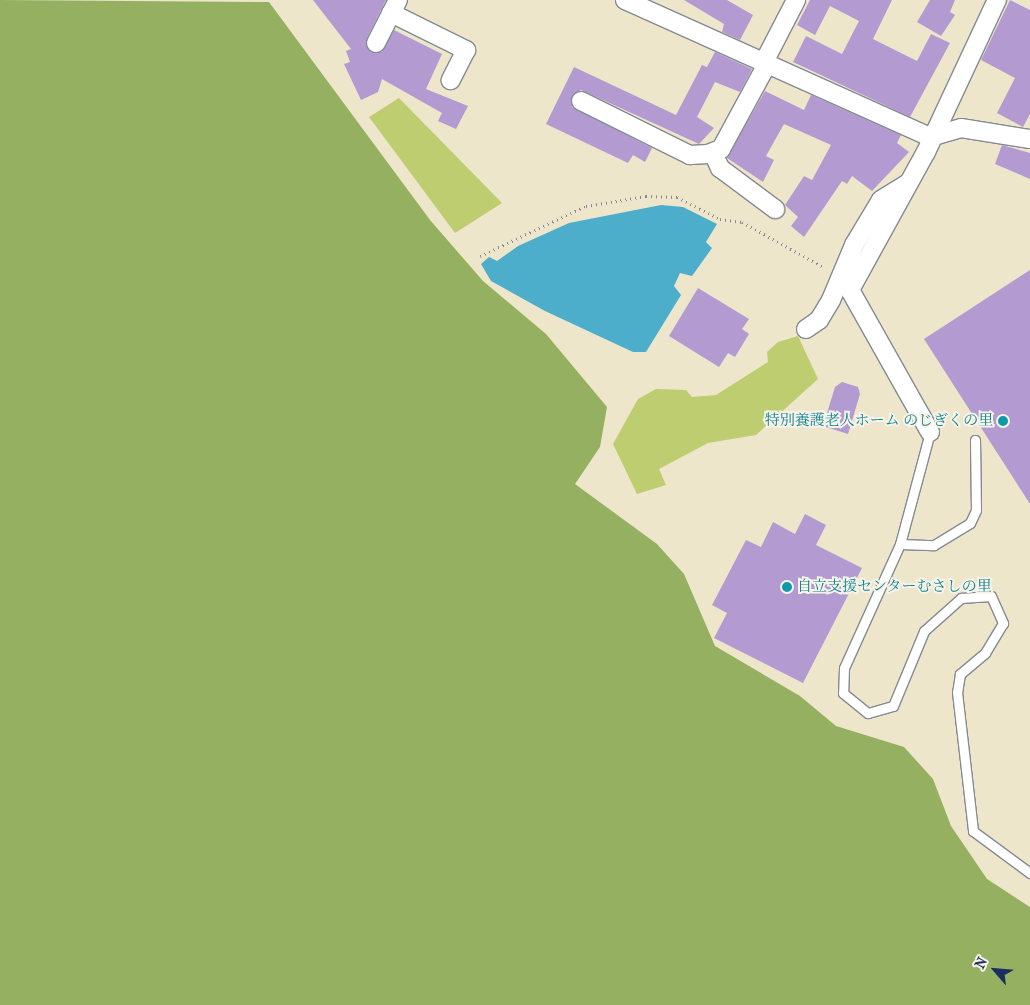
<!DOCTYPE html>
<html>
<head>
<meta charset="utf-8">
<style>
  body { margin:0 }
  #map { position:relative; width:1030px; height:1005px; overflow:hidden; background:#ede6ca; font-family:"IM FELL French Canon","Noto Serif JP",serif }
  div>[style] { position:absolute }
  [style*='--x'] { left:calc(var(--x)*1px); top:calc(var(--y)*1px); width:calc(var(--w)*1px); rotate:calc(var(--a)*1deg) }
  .green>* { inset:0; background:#bdcd70 }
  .forest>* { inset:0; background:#96b062 }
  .water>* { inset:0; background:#4caecb }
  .building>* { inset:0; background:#b39bd2 }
  .path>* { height:3px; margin-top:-1.5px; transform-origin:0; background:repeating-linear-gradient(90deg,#848a94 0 1px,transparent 0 5px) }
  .roads { filter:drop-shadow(1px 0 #848a94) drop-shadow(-1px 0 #848a94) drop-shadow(0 1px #848a94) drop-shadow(0 -1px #848a94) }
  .lane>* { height:9px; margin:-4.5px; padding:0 4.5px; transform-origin:4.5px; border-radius:4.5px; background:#fff }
  .street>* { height:18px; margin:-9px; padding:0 9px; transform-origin:9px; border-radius:9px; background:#fff }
  .dots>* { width:14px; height:14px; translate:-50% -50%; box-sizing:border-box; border:2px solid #f7f3e8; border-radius:50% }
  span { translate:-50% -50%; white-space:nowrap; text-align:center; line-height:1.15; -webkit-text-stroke:4px #f7f3e8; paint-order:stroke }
  .culture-label { font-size:15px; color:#0d838f }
  .right { translate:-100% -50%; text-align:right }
  .left { translate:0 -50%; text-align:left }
  .north { position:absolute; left:970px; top:945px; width:50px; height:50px; -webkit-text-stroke:4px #f7f3e8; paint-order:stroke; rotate:297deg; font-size:14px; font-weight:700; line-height:20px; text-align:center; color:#1b2f5e }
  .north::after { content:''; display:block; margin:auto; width:18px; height:22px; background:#1b2f5e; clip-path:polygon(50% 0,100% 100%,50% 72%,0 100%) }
</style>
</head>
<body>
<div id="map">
  <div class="green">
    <i style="clip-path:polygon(399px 98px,502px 203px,455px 233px,369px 117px)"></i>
    <i style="clip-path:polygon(798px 336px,818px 379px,756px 435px,708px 443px,659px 469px,666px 485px,637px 494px,613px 444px,638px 399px,656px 389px,686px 390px,692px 397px,716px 395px,768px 362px,767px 352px,778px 342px)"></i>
  </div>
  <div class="forest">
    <i style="clip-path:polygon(0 0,269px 2px,430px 220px,483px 281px,546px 334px,607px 407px,600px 447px,575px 484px,657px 544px,684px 574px,715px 646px,800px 696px,836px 726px,904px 747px,933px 779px,951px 826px,987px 879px,1030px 907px,1030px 1005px,0 1005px)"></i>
  </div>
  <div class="water">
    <i style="clip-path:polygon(661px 205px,683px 207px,717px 224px,706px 242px,712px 248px,692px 276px,680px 273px,674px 286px,681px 295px,646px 352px,633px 352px,545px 311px,491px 281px,481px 264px,489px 257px,497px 261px,518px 246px,569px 223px)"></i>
  </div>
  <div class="building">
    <i style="clip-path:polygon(313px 0,386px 0,367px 38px,367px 48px,382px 52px,394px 30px,442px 54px,426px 89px,468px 106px,456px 129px,438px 121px,442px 113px,382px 79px,378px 92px,361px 100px,344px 64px,350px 62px,346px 51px,351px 49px)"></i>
    <i style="clip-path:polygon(684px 0,727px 0,753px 15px,740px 40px,722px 32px,724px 24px)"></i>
    <i style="clip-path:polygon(810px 0,892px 0,873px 39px,917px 61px,931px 34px,950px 43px,910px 117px,793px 62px,806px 36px,842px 54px,859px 21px,830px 6px,815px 35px,797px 25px)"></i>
    <i style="clip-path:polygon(930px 0,955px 0,950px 12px,955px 15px,941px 36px,917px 22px)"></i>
    <i style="clip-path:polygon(1010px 0,1030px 10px,1030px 114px,1023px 127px,997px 113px,1015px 78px,981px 60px)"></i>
    <i style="clip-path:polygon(715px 52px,752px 69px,740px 92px,715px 82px,697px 117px,714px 128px,699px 144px,581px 90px,572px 96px,572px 107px,652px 148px,645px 162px,633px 155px,628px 163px,546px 124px,574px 67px,676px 115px,702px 65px,707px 67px)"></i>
    <i style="clip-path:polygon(765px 91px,804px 110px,811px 95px,901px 135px,897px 143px,909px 152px,872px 191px,852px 176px,847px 184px,842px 181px,804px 237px,791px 226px,798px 217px,785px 205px,804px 176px,812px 180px,831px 145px,784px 124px,766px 156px,774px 160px,763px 182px,727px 158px)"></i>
    <i style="clip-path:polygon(1002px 145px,1030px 153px,1030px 179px,995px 164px)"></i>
    <i style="clip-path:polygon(1030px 270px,1030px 504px,924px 339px)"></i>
    <i style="clip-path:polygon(698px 288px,749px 319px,742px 329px,749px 334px,735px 357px,728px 353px,719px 367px,669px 336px)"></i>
    <i style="clip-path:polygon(842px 382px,858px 387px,860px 394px,848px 434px,823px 426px,835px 387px)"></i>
    <i style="clip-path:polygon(805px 514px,826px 525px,816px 545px,862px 568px,803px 683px,714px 638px,727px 613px,712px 605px,746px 540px,761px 547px,773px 522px,795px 534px)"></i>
  </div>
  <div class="path">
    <i style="--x:480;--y:256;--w:117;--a:-25.3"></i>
    <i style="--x:586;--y:206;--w:61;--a:-9.5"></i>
    <i style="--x:646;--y:196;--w:31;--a:2"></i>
    <i style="--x:677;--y:197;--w:48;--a:27.1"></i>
    <i style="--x:720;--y:219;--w:22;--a:8"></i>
    <i style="--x:742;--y:222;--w:95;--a:29"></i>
  </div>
  <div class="roads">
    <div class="lane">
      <i style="--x:930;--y:432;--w:116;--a:105"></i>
      <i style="--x:900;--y:544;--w:136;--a:114.3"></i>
      <i style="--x:844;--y:668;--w:25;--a:92"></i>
      <i style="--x:843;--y:693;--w:32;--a:39"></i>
      <i style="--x:868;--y:713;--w:26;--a:-16"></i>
      <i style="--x:893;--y:706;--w:81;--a:-67.5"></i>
      <i style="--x:924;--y:631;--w:50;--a:-41.7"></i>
      <i style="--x:961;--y:598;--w:30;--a:-4"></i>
      <i style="--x:991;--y:596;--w:30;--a:66"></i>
      <i style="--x:1003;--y:623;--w:35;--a:121"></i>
      <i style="--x:985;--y:653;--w:33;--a:140"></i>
      <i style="--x:960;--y:674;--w:18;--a:99"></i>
      <i style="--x:957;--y:692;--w:140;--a:83.4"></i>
      <i style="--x:973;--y:831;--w:71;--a:36.4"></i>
      <i style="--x:900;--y:544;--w:34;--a:2"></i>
      <i style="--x:934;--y:545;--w:42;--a:-31.4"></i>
      <i style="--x:970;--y:523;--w:14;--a:-65"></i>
      <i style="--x:976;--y:510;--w:70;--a:-90.8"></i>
    </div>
    <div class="street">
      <i style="--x:625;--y:0;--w:334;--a:24.2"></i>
      <i style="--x:930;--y:137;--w:32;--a:-16"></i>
      <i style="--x:961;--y:128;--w:70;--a:9.1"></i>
      <i style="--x:391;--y:13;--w:84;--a:26.3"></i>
      <i style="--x:466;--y:50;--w:34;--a:117"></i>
      <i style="--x:376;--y:43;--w:48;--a:-62.9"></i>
      <i style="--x:763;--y:64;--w:72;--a:-62.7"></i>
      <i style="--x:581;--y:101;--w:122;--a:26.4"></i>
      <i style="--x:690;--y:155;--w:18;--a:-3"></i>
      <i style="--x:708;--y:154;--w:14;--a:-21"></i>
      <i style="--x:721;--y:149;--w:94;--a:-61.5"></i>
      <i style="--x:713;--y:153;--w:17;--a:65"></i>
      <i style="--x:720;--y:168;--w:69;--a:36.7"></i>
      <i style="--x:806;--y:329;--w:16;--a:-35"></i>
      <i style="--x:819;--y:320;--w:23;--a:-59"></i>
      <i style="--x:831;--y:300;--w:60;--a:-67.3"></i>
      <i style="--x:854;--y:245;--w:52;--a:-59"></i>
      <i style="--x:881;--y:200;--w:32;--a:-32"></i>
      <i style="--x:930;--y:432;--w:163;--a:-119.4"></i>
      <i style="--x:850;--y:290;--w:158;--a:-61.2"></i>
      <i style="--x:926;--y:152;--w:168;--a:-65"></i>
    </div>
  </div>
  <div class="dots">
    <i style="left:1003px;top:421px;background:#0f9aa8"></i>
    <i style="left:787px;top:587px;background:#0f9aa8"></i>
  </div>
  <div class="culture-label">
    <span class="right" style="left:993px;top:421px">特別養護老人ホーム のじぎくの里</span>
    <span class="left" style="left:797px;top:587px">自立支援センターむさしの里</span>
  </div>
  <div class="north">N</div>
</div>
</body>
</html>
